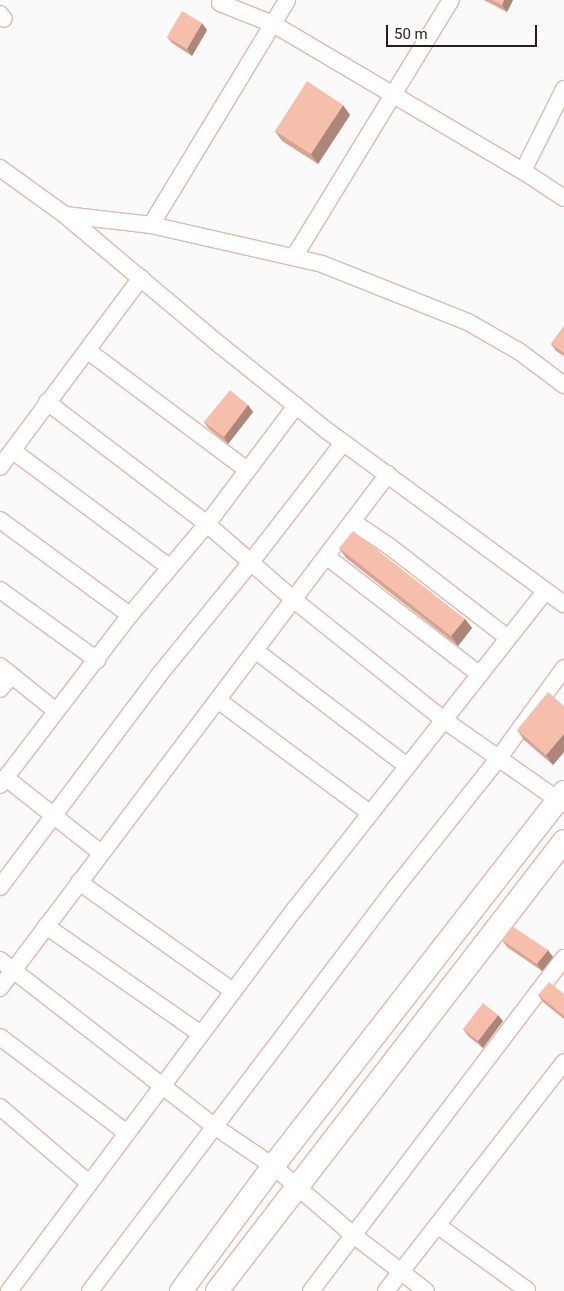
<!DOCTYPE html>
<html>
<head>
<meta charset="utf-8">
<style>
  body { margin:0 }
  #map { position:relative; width:564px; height:1291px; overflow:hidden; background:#fafafa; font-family:Roboto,sans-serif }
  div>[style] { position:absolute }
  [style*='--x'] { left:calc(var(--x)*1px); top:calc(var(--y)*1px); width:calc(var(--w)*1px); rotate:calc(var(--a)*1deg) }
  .roads { filter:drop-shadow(1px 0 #ddbaac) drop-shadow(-1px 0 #ddbaac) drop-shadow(0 1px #ddbaac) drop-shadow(0 -1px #ddbaac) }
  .minor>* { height:16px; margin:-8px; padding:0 8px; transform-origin:8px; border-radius:8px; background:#fff }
  .secondary>* { height:22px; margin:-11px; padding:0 11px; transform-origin:11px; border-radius:11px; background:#fff }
  .wall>* { inset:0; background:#d4a494 }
  .shaded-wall>* { inset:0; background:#ac8678 }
  .building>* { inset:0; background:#f6bfac }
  span { translate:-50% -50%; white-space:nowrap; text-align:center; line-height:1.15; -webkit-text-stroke:4px #fafafa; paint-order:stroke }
  .scale { position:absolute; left:386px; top:25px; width:151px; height:22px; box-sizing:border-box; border:2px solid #2a1d18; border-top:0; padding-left:6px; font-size:15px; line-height:18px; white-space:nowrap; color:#2a1d18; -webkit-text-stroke:4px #fafafa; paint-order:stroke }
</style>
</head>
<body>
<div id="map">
  <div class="roads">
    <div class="minor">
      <i style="--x:220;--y:3;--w:57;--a:21.6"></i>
      <i style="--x:273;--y:24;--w:290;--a:30.5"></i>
      <i style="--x:523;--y:171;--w:49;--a:33.4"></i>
      <i style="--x:0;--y:14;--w:6;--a:51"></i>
      <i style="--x:0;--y:168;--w:80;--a:35.9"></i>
      <i style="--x:65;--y:215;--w:202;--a:40"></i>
      <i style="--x:220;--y:345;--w:136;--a:38.7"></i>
      <i style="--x:326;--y:430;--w:295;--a:36.2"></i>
      <i style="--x:523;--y:171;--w:92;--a:-63.4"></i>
      <i style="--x:65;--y:215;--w:87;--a:6.6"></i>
      <i style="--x:151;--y:225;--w:175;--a:12.8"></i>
      <i style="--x:322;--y:264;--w:157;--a:21.7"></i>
      <i style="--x:468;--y:322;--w:60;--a:30"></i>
      <i style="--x:520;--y:352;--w:55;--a:36.9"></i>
      <i style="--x:151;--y:225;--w:263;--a:-58.8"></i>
      <i style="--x:294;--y:257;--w:301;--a:-58.6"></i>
      <i style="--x:88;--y:351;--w:199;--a:36.8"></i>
      <i style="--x:47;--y:402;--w:201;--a:37.3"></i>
      <i style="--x:207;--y:524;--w:116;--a:41.1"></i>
      <i style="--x:294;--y:600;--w:192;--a:38.7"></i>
      <i style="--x:444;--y:720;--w:146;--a:35"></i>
      <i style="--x:13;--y:451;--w:194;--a:36.6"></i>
      <i style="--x:0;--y:467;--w:236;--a:-53.3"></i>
      <i style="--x:0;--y:520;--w:161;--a:36.2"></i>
      <i style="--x:353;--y:522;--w:43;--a:33.7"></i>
      <i style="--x:389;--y:546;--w:150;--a:37.7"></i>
      <i style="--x:327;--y:557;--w:193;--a:37.6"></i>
      <i style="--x:0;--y:590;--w:120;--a:35.8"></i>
      <i style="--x:256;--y:651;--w:190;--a:37.3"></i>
      <i style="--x:0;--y:666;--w:72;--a:38.8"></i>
      <i style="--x:0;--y:689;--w:18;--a:-49"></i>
      <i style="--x:219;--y:701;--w:188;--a:36.6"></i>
      <i style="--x:6;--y:778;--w:121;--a:38.3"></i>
      <i style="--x:0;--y:785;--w:214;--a:-52.6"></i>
      <i style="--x:130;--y:615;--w:119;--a:-49.8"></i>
      <i style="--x:207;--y:524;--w:148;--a:-53"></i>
      <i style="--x:79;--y:882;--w:189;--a:35.3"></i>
      <i style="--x:0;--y:887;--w:265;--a:-53.1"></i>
      <i style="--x:159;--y:675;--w:146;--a:-50.8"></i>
      <i style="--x:251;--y:562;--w:150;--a:-52.3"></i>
      <i style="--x:46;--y:926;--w:189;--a:34.9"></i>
      <i style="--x:0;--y:960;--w:271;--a:37.8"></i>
      <i style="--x:214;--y:1126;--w:71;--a:34.1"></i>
      <i style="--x:273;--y:1166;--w:104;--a:40.7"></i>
      <i style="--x:352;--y:1234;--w:93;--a:37.6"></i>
      <i style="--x:0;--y:988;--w:644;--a:-52.95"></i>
      <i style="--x:0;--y:1037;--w:159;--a:37.1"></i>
      <i style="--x:0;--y:1107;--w:117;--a:40.5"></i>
      <i style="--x:437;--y:1225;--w:111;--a:35.8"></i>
      <i style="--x:9;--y:1291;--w:479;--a:-53.2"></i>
      <i style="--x:296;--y:908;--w:402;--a:-51.8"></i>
      <i style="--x:90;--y:1291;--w:502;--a:-52.86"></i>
      <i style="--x:393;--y:891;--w:169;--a:-51.5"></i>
      <i style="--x:498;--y:759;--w:112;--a:-54"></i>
      <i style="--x:311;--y:1291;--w:418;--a:-52.8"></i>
      <i style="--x:386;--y:1291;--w:290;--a:-52.1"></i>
    </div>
    <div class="secondary">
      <i style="--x:181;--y:1291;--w:155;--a:-53.6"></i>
      <i style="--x:273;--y:1166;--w:474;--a:-52.1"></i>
      <i style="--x:217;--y:1291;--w:568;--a:-52.36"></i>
    </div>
  </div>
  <div class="wall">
    <i style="clip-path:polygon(484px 0,513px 0,507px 12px)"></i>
    <i style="clip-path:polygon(207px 30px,192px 56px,172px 43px,167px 37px)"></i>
    <i style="clip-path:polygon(350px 115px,318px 164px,282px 141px,275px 131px)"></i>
    <i style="clip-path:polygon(564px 326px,564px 356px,556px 351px,551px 344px)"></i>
    <i style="clip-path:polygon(248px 405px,253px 412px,228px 444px,209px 429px,204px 422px)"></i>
    <i style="clip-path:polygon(339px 548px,465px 619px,472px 628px,458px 646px,346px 558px)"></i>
    <i style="clip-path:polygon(564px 706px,564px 752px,553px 765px,524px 740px,517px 730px)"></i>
    <i style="clip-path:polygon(502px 940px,553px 957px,542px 971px,507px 947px)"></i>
    <i style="clip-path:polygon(564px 994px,564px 1019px,543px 1002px,538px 995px)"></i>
    <i style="clip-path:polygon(503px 1021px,483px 1048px,468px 1036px,463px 1029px)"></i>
  </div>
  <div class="shaded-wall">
    <i style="clip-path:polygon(504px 0,513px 0,507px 12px,502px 5px)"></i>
    <i style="clip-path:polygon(202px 23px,207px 30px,192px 56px,187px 49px)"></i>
    <i style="clip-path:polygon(343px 105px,350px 115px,318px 164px,311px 154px)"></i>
    <i style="clip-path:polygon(248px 405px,253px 412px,228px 444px,224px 437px)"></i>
    <i style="clip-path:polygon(465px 619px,472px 628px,458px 646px,451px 636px)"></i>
    <i style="clip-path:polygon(564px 734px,564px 752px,553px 765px,546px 755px)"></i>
    <i style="clip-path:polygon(548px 950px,553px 957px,542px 971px,537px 964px)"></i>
    <i style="clip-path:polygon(498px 1015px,503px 1021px,483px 1048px,478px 1041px)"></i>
  </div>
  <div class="building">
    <i style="clip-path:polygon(492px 0,504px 0,502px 5px)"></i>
    <i style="clip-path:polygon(182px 11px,202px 23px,187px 49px,167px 37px)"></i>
    <i style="clip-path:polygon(307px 81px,343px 105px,311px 154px,275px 131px)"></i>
    <i style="clip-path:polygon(564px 326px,564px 353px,551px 344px)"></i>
    <i style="clip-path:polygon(230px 390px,248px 405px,224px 437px,204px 422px)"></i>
    <i style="clip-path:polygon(353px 531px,465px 619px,451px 636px,339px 548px)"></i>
    <i style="clip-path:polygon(548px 692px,564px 706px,564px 734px,546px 755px,517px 730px)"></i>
    <i style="clip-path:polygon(512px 926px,548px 950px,537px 964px,502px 940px)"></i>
    <i style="clip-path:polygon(549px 982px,564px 994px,564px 1016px,538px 995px)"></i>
    <i style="clip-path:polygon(483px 1003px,498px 1015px,478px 1041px,463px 1029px)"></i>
  </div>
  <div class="scale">50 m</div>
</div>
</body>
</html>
